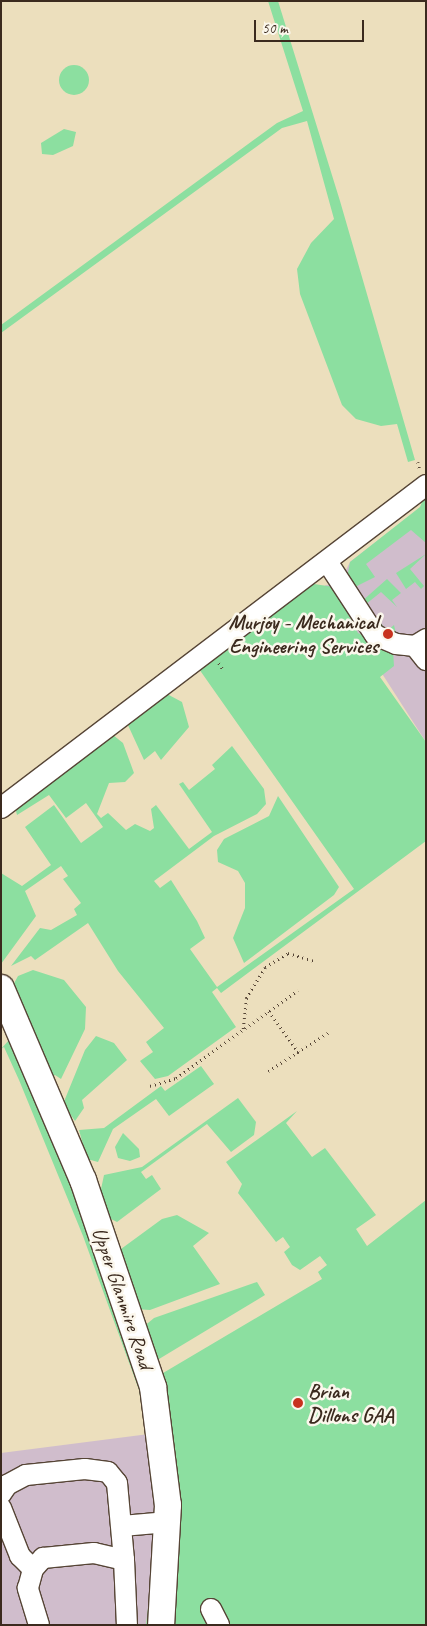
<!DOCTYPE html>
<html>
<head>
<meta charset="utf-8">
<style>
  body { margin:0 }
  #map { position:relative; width:427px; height:1626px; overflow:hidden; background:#ecdfbd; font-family:Caveat,sans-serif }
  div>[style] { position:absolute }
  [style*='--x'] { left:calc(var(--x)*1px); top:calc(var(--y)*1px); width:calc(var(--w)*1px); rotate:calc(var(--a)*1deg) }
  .industrial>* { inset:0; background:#d0bdcc }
  .green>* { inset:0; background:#8cdfa0 }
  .round { border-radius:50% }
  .path>* { height:2.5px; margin-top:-1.25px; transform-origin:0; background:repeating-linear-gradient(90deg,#564536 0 1px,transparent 0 5px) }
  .roads { filter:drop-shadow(1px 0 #564536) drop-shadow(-1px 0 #564536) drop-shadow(0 1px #564536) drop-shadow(0 -1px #564536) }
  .minor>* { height:20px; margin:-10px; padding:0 10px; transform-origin:10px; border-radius:10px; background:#fff }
  .major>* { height:26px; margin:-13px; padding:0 13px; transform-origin:13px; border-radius:13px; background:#fff }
  .dots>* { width:14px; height:14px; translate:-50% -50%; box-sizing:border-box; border:2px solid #fbf7ec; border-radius:50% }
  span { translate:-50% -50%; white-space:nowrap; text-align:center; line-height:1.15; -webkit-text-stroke:5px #fbf7ec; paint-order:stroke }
  .poi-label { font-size:21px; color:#3b2a1e; font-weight:700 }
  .right { translate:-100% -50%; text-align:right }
  .left { translate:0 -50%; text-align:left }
  .street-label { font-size:21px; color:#3b2a1e }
  .frame { position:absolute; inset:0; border:2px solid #3b2a1e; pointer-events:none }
  .scale { position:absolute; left:254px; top:20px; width:110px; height:22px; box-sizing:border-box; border:2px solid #3b2a1e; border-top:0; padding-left:6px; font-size:15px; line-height:18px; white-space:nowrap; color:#3b2a1e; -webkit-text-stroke:4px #fbf7ec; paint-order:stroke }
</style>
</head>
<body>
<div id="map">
  <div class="industrial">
    <i style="clip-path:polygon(426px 503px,426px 742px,325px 585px,350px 584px,346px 570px,350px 562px)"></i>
    <i style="clip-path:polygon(149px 1434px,157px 1530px,146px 1625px,1px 1625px,1px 1453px)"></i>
  </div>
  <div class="green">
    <i style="clip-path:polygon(268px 1px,278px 1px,340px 201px,415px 460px,408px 462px,397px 424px,381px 426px,356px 419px,342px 405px,300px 294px,297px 269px,311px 243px,334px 219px,307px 121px,282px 128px,1px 333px,1px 325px,277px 123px,303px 111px)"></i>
    <i class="round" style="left:59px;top:65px;width:30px;height:30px"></i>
    <i style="clip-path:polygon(64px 129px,76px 132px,73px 146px,53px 155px,42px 154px,41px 143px)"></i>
    <i style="clip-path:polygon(426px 492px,426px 543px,411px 530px,366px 564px,375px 577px,355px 587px,347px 578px,350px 562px,420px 507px)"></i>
    <i style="clip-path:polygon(426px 554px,410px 569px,424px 586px,421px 589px,415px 582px,406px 589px,396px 573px)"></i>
    <i style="clip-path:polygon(387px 579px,401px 593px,392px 600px,397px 607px,381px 592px,366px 604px,387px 631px,394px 625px,397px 638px,382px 631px,361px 602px)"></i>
    <i style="clip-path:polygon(314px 584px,334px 587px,358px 633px,393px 650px,394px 666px,380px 677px,426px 742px,426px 841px,221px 993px,217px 988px,212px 992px,236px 1027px,168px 1076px,155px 1079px,140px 1061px,153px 1052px,146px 1042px,164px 1028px,118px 971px,88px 923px,35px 960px,31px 956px,11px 966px,40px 928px,51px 930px,77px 915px,74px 909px,81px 903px,63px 879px,68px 876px,61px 866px,25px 891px,36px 916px,1px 964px,1px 873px,22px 886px,51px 865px,25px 827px,54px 805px,81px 843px,103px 827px,86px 803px,66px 818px,49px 795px,17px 815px,15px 807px,113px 735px,123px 743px,134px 773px,125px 782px,109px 783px,97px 814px,101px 818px,108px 813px,126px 830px,135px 824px,150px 831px,154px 828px,151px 809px,156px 805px,189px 849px,212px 832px,179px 784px,183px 782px,189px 790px,215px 769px,212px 765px,232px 746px,264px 789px,266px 804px,257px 814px,214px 836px,154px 881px,160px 888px,171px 880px,197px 921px,205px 938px,190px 949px,217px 987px,354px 889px,199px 669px)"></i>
    <i style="clip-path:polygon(167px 694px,182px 702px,189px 727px,161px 760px,155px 751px,144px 760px,127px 723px)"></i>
    <i style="clip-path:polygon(278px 796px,339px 887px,334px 895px,244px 963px,233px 938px,245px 908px,245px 883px,238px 871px,218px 862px,217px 850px,224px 839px,269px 816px)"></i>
    <i style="clip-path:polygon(33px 970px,64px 980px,86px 1007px,85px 1029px,61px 1079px,55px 1075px,50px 1079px,12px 987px,18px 976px)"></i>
    <i style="clip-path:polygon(96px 1036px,114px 1043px,127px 1060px,82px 1100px,84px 1108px,75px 1121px,63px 1104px,85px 1050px)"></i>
    <i style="clip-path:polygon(9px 1040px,49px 1115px,129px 1331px,146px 1396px,158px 1465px,161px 1523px,153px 1625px,146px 1625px,157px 1530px,156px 1494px,139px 1390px,83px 1236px,19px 1080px,4px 1047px,1px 1049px)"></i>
    <i style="clip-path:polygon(201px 1066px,214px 1084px,169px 1116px,156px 1099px,113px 1129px,98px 1162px,87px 1159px,79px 1130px,104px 1128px,161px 1086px,165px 1091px)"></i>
    <i style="clip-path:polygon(238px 1098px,256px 1122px,254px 1135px,231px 1152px,207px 1124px,141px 1172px,146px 1179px,152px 1175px,161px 1189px,117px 1222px,107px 1217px,100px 1194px,104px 1175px,142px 1167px)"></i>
    <i style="clip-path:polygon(297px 1111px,286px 1123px,312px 1157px,325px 1148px,376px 1215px,356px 1229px,367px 1246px,426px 1200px,426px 1625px,168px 1625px,158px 1376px,322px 1279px,318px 1272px,327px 1265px,320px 1256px,300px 1270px,292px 1265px,284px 1252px,290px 1247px,283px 1237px,276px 1242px,246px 1203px,238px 1193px,242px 1184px,226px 1162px)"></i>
    <i style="clip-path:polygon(123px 1133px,139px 1149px,140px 1157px,130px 1161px,118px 1158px,115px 1147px)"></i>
    <i style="clip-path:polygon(177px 1215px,209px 1233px,193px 1246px,220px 1284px,150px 1310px,135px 1309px,118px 1256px,121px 1249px,162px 1219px)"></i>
    <i style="clip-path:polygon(257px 1282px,265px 1295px,159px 1359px,151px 1357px,142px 1328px,154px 1318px)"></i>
  </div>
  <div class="path">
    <i style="--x:418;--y:462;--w:8;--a:76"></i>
    <i style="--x:219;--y:663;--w:9;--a:58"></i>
    <i style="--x:269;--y:1011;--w:52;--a:54.5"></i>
    <i style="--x:243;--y:1029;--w:31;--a:-84"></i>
    <i style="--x:246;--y:998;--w:36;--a:-58"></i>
    <i style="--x:265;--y:967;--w:27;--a:-31"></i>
    <i style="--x:288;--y:953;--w:28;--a:17"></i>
    <i style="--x:268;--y:1071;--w:72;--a:-32.6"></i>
    <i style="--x:150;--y:1086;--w:27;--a:-17"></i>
    <i style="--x:176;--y:1078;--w:150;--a:-35.8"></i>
  </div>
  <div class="roads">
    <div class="minor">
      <i style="--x:328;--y:563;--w:86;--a:56.9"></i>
      <i style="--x:375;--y:635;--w:23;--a:23"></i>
      <i style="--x:396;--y:644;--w:19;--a:6"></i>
      <i style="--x:415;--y:646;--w:13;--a:-32"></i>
      <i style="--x:415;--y:646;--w:18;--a:52"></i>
      <i style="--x:1;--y:808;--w:534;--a:-37.23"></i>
      <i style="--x:1;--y:1494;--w:11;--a:-56"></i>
      <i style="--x:7;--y:1485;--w:21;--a:-28"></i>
      <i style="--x:26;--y:1475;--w:59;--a:-5.8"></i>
      <i style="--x:85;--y:1469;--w:23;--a:7"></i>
      <i style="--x:108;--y:1472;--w:14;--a:51"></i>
      <i style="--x:117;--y:1483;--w:77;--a:84.8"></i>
      <i style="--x:1;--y:1508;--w:52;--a:68.4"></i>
      <i style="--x:20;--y:1556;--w:18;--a:45"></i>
      <i style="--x:122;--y:1526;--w:46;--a:-5"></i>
      <i style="--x:211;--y:1609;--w:18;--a:63"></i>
      <i style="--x:39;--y:1625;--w:39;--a:-107"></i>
      <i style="--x:28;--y:1588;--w:20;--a:-75"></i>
      <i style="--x:33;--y:1569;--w:15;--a:-48"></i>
      <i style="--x:43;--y:1558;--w:51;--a:-5.6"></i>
      <i style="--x:94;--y:1553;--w:31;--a:13"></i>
      <i style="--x:124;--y:1560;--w:65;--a:87.4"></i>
    </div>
    <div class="major">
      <i style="--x:1;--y:988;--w:209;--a:66.9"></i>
      <i style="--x:83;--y:1180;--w:219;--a:71.3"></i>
      <i style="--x:153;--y:1387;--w:119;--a:82.8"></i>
      <i style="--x:168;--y:1505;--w:120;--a:93.3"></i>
    </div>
  </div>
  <div class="dots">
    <i style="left:388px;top:634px;background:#c8321e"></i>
    <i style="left:298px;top:1403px;background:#c8321e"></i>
  </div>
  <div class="poi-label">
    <span class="right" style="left:378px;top:634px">Murjoy - Mechanical<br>Engineering Services</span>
    <span class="left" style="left:308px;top:1403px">Brian<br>Dillons GAA</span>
  </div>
  <div class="street-label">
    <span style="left:123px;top:1298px;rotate:71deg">Upper Glanmire Road</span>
  </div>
  <div class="frame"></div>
  <div class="scale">50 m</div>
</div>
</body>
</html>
